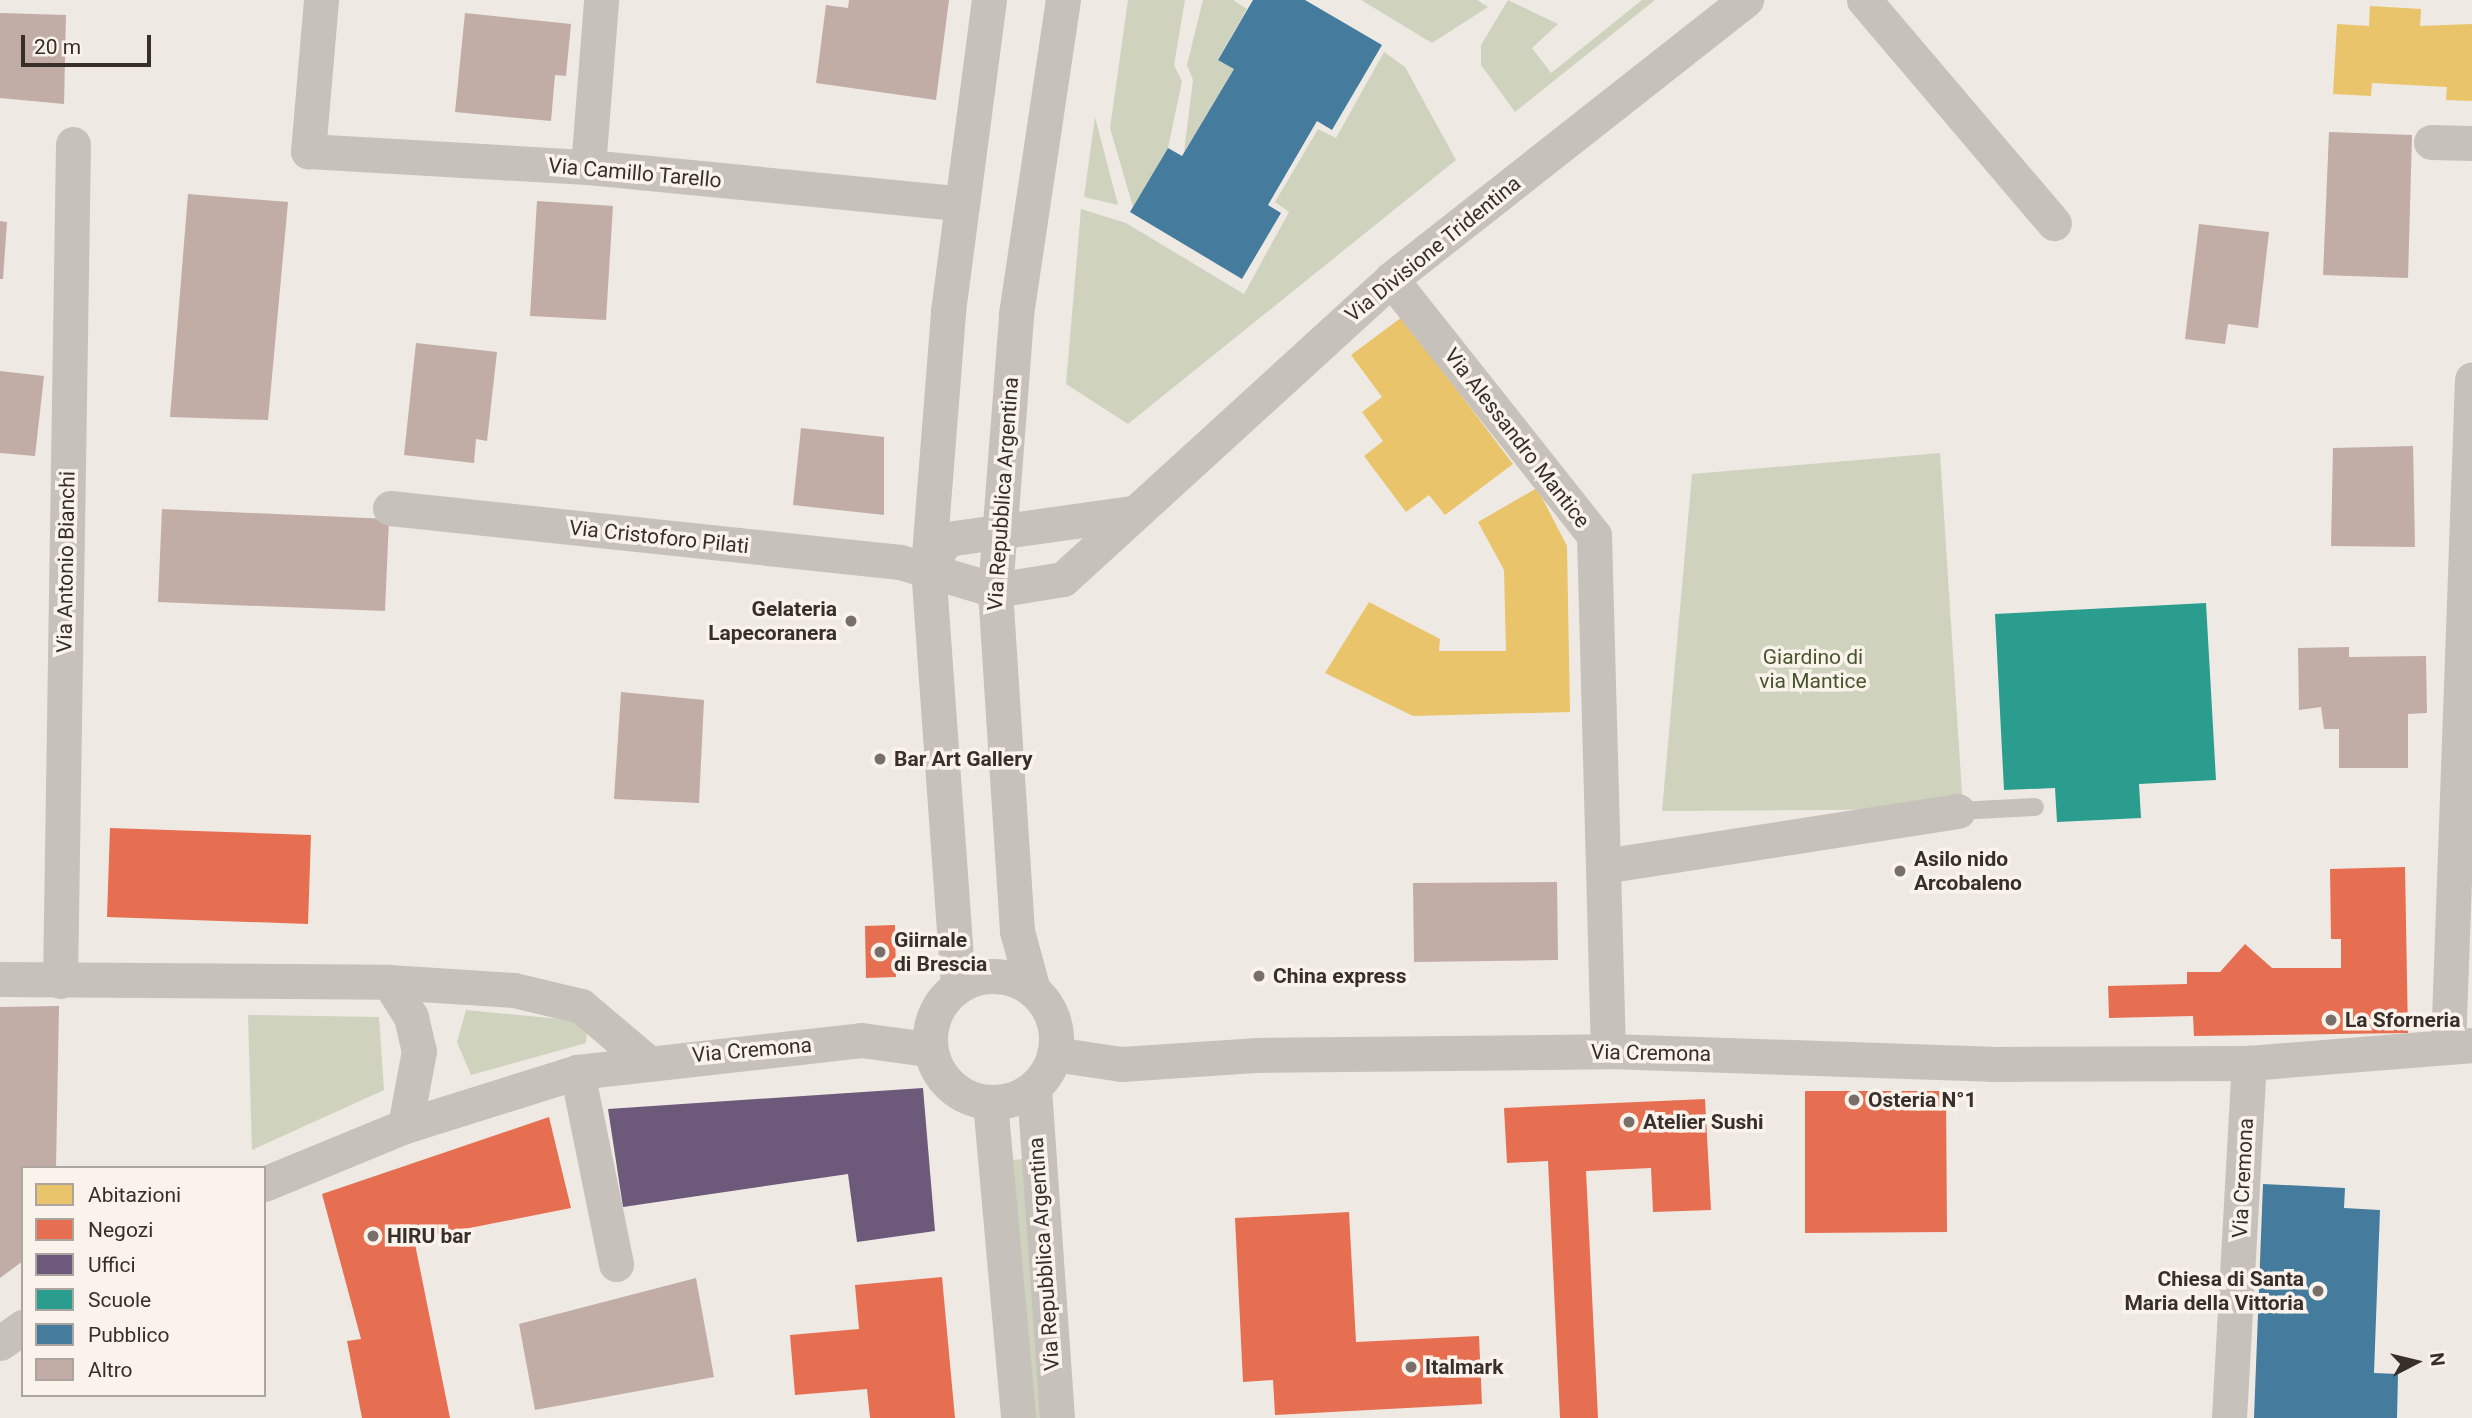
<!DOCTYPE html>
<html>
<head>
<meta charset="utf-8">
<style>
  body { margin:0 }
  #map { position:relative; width:2472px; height:1418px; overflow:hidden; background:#eee9e3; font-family:Roboto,sans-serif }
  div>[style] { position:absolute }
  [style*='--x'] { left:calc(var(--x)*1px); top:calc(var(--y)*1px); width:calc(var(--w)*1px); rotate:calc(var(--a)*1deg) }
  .green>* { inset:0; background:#cfd3be }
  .homes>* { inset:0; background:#e9c46a }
  .shops>* { inset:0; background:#e76f51 }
  .offices>* { inset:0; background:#6d597a }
  .schools>* { inset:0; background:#2a9d8f }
  .public>* { inset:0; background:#457b9d }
  .building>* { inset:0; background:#c1ada5 }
  .lane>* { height:18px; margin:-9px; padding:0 9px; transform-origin:9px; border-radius:9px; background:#c7c1bc }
  .street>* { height:35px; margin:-17.5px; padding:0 17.5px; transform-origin:17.5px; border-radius:17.5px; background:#c7c1bc }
  .street>.ring { margin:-17.5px; padding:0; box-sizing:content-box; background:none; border:35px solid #c7c1bc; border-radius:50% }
  .dots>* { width:19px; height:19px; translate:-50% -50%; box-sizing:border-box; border:4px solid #faf3eb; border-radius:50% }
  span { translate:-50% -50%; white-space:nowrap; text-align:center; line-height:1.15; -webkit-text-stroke:7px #faf3eb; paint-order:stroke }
  .street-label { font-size:21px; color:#382e2a }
  .poi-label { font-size:21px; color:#382e2a; font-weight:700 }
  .right { translate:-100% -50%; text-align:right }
  .left { translate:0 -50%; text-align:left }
  .park-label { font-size:21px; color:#48562e }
  .legend { position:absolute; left:21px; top:1166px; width:245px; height:231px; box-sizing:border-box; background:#faf3eb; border:2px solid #aca49e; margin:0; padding:9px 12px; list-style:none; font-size:21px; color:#382e2a }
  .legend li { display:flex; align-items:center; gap:14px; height:35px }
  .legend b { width:35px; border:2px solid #aca49e }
  .north { position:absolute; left:2381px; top:1327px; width:70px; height:70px; -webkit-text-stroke:5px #faf3eb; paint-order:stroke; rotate:83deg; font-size:19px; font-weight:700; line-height:28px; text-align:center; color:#382e2a }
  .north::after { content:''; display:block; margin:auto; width:24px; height:32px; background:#382e2a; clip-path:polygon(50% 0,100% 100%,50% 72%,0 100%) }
  .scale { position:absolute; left:21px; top:35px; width:130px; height:32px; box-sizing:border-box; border:4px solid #382e2a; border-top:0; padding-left:9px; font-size:21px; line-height:24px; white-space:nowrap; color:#382e2a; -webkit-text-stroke:5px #faf3eb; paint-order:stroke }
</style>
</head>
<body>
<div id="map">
  <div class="green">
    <i style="clip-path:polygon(1128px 0,1185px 0,1174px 65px,1182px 81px,1168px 148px,1133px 207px,1110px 128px)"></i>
    <i style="clip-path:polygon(1203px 0,1233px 0,1247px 9px,1218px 59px,1234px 69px,1184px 152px,1193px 80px,1187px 65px)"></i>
    <i style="clip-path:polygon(1361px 0,1477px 0,1488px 7px,1432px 43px)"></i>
    <i style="clip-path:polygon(1508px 0,1558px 24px,1532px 48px,1551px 73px,1642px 0,1655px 0,1515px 112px,1481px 65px,1481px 45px)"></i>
    <i style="clip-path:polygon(1384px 52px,1405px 67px,1456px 160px,1128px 424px,1066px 384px,1081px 209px,1126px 223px,1244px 294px,1289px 212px,1275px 202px,1318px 129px,1336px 138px)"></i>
    <i style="clip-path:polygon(1095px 117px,1118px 205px,1084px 197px)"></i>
    <i style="clip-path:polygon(1940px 453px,1963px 809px,1662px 811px,1692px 474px)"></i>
    <i style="clip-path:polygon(466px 1010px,571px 1020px,587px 1033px,586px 1043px,471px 1075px,457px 1042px)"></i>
    <i style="clip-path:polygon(248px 1015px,379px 1017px,384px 1090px,252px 1150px)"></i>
    <i style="clip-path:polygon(1025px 1159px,1045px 1418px,1033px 1418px,1010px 1160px)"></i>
  </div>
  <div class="homes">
    <i style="clip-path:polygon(2370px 6px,2421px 9px,2420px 26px,2472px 24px,2472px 101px,2446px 100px,2447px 87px,2372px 83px,2371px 96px,2333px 94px,2337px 24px,2369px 26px)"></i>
    <i style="clip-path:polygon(1402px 317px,1513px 464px,1445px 515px,1429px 495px,1406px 512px,1364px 456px,1383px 441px,1362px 412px,1382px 397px,1351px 355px)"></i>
    <i style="clip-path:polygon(1537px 488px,1567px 546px,1570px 712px,1413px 716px,1325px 673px,1369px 602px,1440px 639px,1439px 651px,1506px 651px,1504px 570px,1478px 522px)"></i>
  </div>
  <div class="shops">
    <i style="clip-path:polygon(110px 828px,311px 835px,308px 924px,107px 917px)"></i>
    <i style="clip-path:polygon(2405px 867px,2408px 1033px,2194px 1036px,2193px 1016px,2109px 1018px,2108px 986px,2187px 984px,2187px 972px,2220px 972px,2245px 944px,2272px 968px,2341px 968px,2341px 939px,2331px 939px,2330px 869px)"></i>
    <i style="clip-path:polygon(895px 925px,896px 977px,866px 978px,865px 926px)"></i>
    <i style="clip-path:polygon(1805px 1091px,1946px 1091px,1947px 1232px,1805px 1233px)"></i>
    <i style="clip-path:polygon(1705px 1099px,1711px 1210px,1653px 1212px,1651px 1168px,1586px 1171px,1598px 1418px,1560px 1418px,1548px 1161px,1507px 1163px,1504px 1108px)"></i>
    <i style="clip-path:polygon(549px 1117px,571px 1208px,414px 1239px,450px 1418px,362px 1418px,347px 1341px,361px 1339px,322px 1194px)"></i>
    <i style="clip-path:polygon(1349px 1212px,1356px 1342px,1479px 1336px,1482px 1404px,1275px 1415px,1273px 1380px,1243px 1382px,1235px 1218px)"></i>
    <i style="clip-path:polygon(942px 1277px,955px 1418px,870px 1418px,867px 1389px,795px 1395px,790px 1335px,859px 1329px,855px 1285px)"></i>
  </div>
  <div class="offices">
    <i style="clip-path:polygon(923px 1088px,935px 1231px,857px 1242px,848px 1174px,623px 1207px,608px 1109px)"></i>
  </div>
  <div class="schools">
    <i style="clip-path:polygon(2206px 603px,2216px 780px,2139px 784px,2141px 818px,2057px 822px,2055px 788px,2004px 790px,1995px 614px)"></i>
  </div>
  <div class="public">
    <i style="clip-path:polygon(1253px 0,1305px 0,1382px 45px,1332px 130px,1317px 121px,1268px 205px,1281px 213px,1242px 279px,1130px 212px,1168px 148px,1182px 156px,1234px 69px,1218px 60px)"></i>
    <i style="clip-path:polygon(2263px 1184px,2345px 1188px,2344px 1208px,2380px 1210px,2374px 1373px,2398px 1374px,2397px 1418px,2254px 1418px)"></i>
  </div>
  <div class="building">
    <i style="clip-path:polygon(849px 0,949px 0,936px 100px,816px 83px,826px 5px,848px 8px)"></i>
    <i style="clip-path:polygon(0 13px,66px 15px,64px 104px,0 98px)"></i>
    <i style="clip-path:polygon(465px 13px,571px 24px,566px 76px,555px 75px,551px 121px,455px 112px)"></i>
    <i style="clip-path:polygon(2329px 132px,2412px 135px,2408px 278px,2323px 275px)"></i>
    <i style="clip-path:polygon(188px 194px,288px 202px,268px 420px,170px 417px)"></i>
    <i style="clip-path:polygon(537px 201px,613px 206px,606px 320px,530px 316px)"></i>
    <i style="clip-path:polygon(0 221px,7px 222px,3px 279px,0 279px)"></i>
    <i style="clip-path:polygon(2199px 224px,2269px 232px,2258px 328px,2228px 324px,2225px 344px,2185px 339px)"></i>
    <i style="clip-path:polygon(416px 343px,497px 352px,487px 441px,476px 439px,474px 463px,404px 455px)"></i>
    <i style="clip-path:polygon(0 371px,44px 376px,35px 456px,0 453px)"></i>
    <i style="clip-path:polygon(801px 428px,884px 437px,884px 515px,793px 505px)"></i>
    <i style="clip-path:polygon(2413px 446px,2415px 547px,2331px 546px,2333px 448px)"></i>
    <i style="clip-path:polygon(162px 509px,389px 519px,385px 611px,158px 602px)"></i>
    <i style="clip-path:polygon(2349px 647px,2349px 657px,2426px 656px,2427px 713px,2408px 714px,2408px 768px,2339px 768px,2339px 729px,2324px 729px,2321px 707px,2299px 710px,2298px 648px)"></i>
    <i style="clip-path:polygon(621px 692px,704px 700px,699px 803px,614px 799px)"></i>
    <i style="clip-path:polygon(1557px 882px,1558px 960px,1414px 962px,1413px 883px)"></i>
    <i style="clip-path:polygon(59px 1006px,56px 1168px,23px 1168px,23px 1261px,0 1278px,0 1007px)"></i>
    <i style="clip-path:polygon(696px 1278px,714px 1377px,535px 1410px,519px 1324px)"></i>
  </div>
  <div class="lane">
    <i style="--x:1958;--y:811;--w:77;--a:-3"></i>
  </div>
  <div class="street">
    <i style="--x:321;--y:0;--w:152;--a:94.9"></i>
    <i style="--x:308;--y:151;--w:280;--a:3.3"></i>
    <i style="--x:588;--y:167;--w:376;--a:5.6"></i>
    <i style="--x:1864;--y:0;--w:293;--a:49.6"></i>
    <i style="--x:2431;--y:142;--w:41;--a:1.4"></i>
    <i style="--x:588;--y:167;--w:168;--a:-85.5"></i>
    <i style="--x:1391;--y:279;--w:327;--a:51.6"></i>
    <i style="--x:1594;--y:535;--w:516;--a:88.45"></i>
    <i style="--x:390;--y:508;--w:513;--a:6.04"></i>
    <i style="--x:900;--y:562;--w:99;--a:16.4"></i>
    <i style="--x:995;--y:590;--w:69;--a:-9.2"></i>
    <i style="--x:1063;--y:579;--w:445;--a:-42.4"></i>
    <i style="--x:1391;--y:279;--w:452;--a:-38.2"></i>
    <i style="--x:928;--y:567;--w:34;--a:-56"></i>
    <i style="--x:947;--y:539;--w:188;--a:-8"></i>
    <i style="--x:1603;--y:866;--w:359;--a:-8.8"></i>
    <i class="ring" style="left:930px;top:976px;width:91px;height:91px"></i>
    <i style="--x:0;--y:979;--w:389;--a:0.4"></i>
    <i style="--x:389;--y:982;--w:125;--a:3.7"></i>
    <i style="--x:514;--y:990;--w:69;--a:13.4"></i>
    <i style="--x:581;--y:1006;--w:85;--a:40.2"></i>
    <i style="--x:60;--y:981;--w:837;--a:-89.11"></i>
    <i style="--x:389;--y:982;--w:41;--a:57.8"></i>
    <i style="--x:411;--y:1017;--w:35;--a:77"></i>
    <i style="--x:419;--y:1051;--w:76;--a:100.6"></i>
    <i style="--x:958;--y:986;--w:420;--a:-94.1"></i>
    <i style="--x:928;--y:567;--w:257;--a:-85.5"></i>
    <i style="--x:948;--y:311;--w:314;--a:-82.5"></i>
    <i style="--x:1033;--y:990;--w:61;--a:-105.2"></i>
    <i style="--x:1017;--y:931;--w:342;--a:-93.7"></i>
    <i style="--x:995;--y:590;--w:277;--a:-85.6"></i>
    <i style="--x:1016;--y:314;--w:317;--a:-81.5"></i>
    <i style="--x:2448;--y:1047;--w:668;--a:-87.94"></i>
    <i style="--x:1054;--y:1054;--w:68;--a:8.5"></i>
    <i style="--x:1121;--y:1064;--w:134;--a:-3.8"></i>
    <i style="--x:1255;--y:1055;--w:353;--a:-0.6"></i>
    <i style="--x:1608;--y:1051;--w:383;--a:1.9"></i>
    <i style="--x:1991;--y:1064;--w:258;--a:-0.2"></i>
    <i style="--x:2249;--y:1063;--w:224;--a:-4.6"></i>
    <i style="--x:577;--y:1072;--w:196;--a:78.5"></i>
    <i style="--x:1034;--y:1089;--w:330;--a:86"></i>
    <i style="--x:990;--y:1102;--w:317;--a:84.9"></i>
    <i style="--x:264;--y:1184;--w:152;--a:-22.4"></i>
    <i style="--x:405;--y:1126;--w:180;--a:-17.4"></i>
    <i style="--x:577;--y:1072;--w:286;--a:-6.4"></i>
    <i style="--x:861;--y:1040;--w:68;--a:7.7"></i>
    <i style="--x:0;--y:1343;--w:28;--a:-35"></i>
    <i style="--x:2229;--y:1418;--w:356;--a:-86.8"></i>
  </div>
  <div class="dots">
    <i style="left:851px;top:621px;background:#786f6b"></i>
    <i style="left:880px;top:759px;background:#786f6b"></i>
    <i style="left:1900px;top:871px;background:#786f6b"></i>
    <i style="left:880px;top:952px;background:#786f6b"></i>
    <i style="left:1259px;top:976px;background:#786f6b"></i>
    <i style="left:2331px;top:1020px;background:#786f6b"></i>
    <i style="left:1854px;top:1100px;background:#786f6b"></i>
    <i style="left:1629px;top:1122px;background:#786f6b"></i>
    <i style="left:373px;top:1236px;background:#786f6b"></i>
    <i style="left:2318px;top:1291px;background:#786f6b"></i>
    <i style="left:1411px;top:1367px;background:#786f6b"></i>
  </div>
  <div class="street-label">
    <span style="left:635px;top:173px;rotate:5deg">Via Camillo Tarello</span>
    <span style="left:1433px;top:249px;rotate:-39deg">Via Divisione Tridentina</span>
    <span style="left:1517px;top:438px;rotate:52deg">Via Alessandro Mantice</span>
    <span style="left:1003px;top:494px;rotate:-86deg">Via Repubblica Argentina</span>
    <span style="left:659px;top:537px;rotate:6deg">Via Cristoforo Pilati</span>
    <span style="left:66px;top:562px;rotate:-89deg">Via Antonio Bianchi</span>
    <span style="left:752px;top:1050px;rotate:-5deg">Via Cremona</span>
    <span style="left:1651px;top:1053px;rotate:1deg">Via Cremona</span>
    <span style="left:2243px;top:1178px;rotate:-87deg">Via Cremona</span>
    <span style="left:1044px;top:1254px;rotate:-94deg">Via Repubblica Argentina</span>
  </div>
  <div class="poi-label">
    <span class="right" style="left:837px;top:621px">Gelateria<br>Lapecoranera</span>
    <span class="left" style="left:894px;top:759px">Bar Art Gallery</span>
    <span class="left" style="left:1914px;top:871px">Asilo nido<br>Arcobaleno</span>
    <span class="left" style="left:894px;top:952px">Giirnale<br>di Brescia</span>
    <span class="left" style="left:1273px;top:976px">China express</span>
    <span class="left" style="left:2345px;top:1020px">La Sforneria</span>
    <span class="left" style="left:1868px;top:1100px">Osteria N°1</span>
    <span class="left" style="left:1643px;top:1122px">Atelier Sushi</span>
    <span class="left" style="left:387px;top:1236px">HIRU bar</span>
    <span class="right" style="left:2304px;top:1291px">Chiesa di Santa<br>Maria della Vittoria</span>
    <span class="left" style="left:1425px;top:1367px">Italmark</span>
  </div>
  <div class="park-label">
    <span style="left:1813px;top:669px">Giardino di<br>via Mantice</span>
  </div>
  <ul class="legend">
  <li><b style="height:19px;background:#e9c46a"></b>Abitazioni</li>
  <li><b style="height:19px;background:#e76f51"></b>Negozi</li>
  <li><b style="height:19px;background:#6d597a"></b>Uffici</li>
  <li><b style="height:19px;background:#2a9d8f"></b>Scuole</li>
  <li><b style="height:19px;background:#457b9d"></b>Pubblico</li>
  <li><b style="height:19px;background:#c1ada5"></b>Altro</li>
  </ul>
  <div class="north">N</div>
  <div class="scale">20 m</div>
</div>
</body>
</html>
